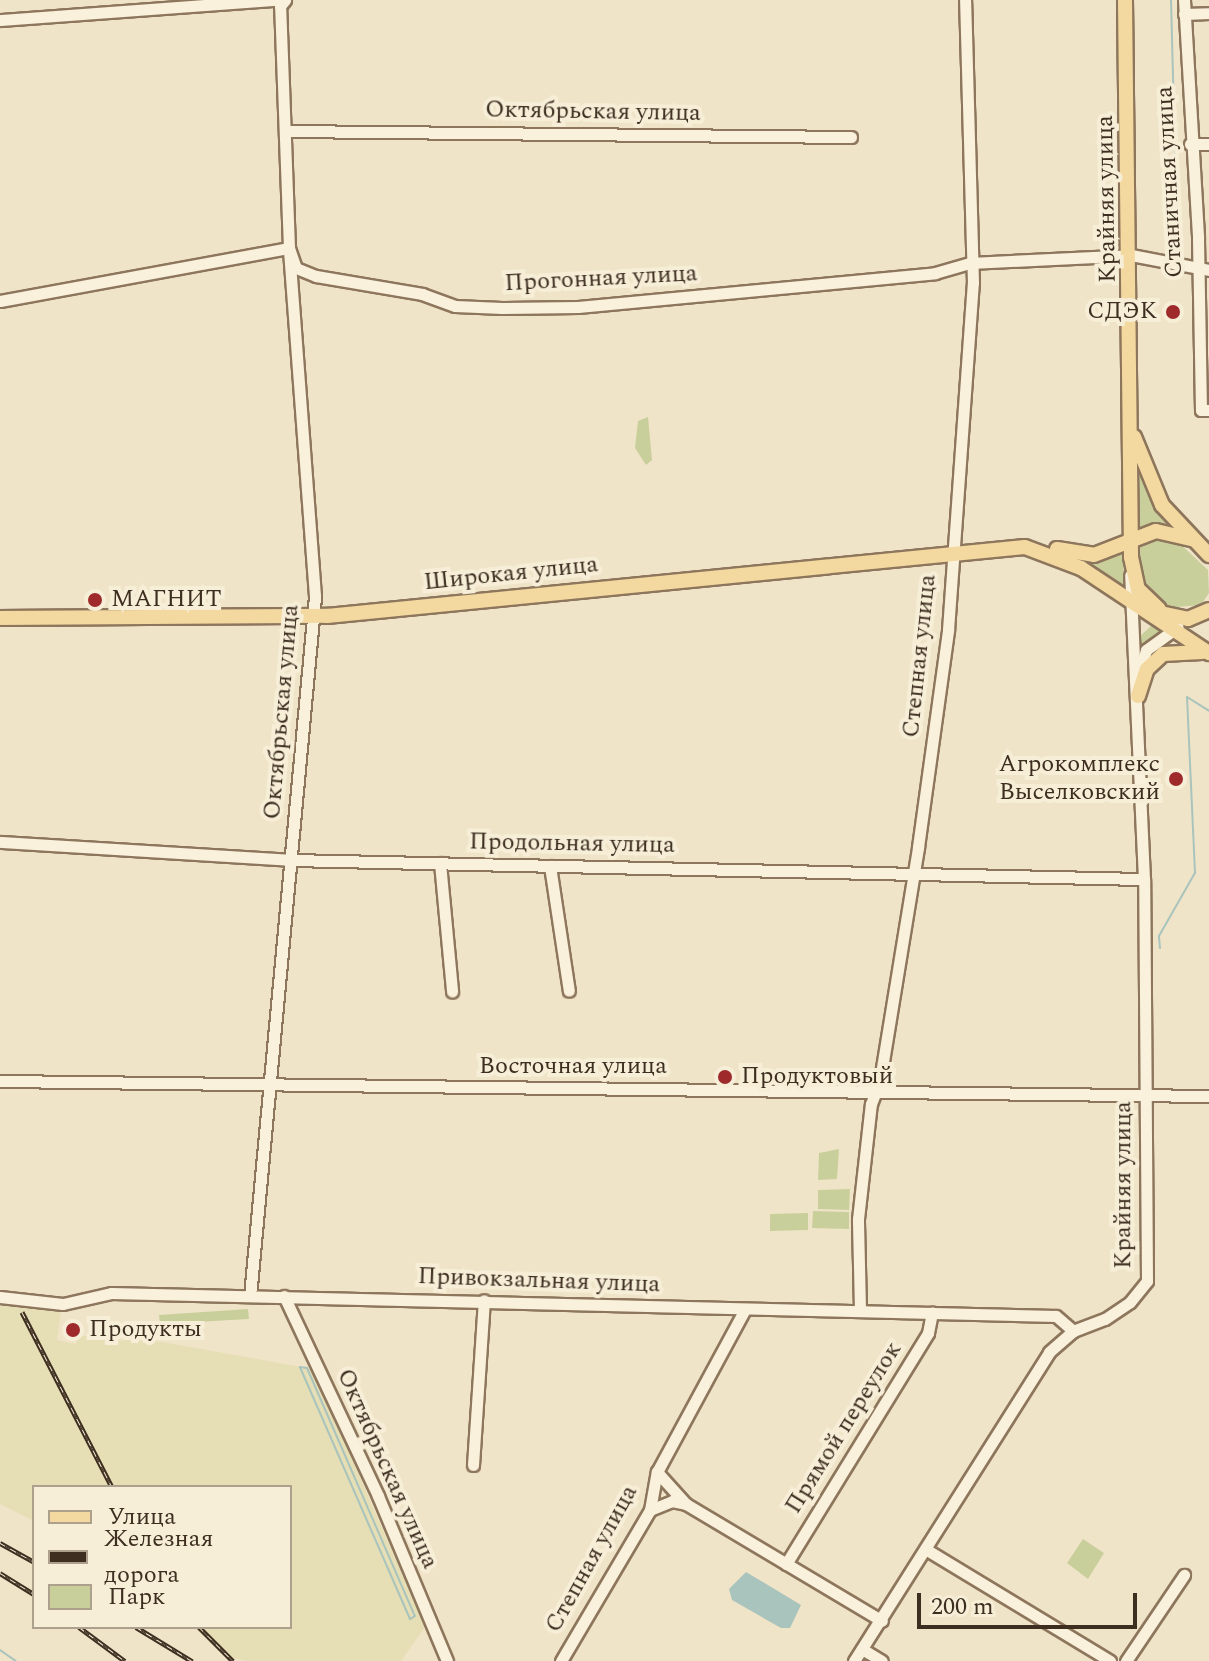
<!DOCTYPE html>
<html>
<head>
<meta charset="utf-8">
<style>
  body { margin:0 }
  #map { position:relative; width:1209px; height:1661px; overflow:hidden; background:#f0e4c8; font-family:Spectral,serif }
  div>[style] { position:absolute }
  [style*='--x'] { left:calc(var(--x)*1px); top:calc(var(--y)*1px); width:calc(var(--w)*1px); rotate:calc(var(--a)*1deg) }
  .farmland>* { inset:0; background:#e6deb5 }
  .green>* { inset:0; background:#c9cf9b }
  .water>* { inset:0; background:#a9c4bc }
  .stream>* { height:2px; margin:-1px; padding:0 1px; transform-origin:1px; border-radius:1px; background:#a9c4bc }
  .roads { filter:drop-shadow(2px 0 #8d765c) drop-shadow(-2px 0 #8d765c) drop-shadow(0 2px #8d765c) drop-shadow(0 -2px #8d765c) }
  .minor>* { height:11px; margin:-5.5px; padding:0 5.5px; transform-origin:5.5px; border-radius:5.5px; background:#faf1dc }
  .major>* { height:14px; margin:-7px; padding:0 7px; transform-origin:7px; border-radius:7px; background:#f3d9a0 }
  .rail>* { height:5px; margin-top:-2.5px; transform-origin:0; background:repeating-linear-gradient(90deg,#f7eed8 0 6px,#3d2e20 0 12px); box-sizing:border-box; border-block:2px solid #3d2e20 }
  .dots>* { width:22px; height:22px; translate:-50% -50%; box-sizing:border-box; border:4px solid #f7eed8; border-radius:50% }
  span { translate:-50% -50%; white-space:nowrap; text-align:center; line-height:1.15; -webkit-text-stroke:8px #f7eed8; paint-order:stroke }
  .street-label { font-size:24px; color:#3d2e20 }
  .poi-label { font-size:24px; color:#3d2e20 }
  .right { translate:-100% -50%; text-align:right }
  .left { translate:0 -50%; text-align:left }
  .legend { position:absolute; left:32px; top:1485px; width:260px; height:144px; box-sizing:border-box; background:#f7eed8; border:2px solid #ada18e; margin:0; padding:10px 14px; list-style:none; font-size:24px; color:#3d2e20 }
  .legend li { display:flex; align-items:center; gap:16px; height:40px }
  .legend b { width:40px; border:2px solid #ada18e }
  .scale { position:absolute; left:917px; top:1593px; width:220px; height:36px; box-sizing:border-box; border:4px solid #3d2e20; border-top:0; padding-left:10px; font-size:24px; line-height:28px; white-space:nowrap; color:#3d2e20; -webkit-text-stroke:6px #f7eed8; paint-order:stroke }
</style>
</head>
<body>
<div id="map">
  <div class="farmland">
    <i style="clip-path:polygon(0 1304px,61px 1311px,57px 1340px,76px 1344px,78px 1335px,119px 1341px,139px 1338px,313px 1369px,425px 1627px,401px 1661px,246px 1661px,233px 1658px,193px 1627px,290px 1627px,290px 1487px,34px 1487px,34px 1521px,0 1504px)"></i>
  </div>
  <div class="green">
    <i style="clip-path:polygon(648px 417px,652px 460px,646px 465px,635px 448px,638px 421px)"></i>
    <i style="clip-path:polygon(1132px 442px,1169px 523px,1134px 532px)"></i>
    <i style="clip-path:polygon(1151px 537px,1175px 539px,1208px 570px,1209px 593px,1201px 605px,1166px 608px,1142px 587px,1137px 550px)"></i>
    <i style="clip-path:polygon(1122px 548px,1125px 588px,1083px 562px,1098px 561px)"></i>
    <i style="clip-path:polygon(1151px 626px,1164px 632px,1138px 658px,1140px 636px)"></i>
    <i style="clip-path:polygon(839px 1149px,837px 1179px,818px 1180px,819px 1153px)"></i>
    <i style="clip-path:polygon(850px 1189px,849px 1210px,818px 1209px,818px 1190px)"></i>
    <i style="clip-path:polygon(813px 1211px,849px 1212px,849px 1229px,812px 1228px)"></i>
    <i style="clip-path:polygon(808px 1213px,808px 1230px,770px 1231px,770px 1214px)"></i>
    <i style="clip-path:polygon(248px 1309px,249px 1319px,160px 1324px,159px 1315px)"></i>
    <i style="clip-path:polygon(1083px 1539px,1104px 1553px,1088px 1579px,1067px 1563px)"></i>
  </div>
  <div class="water">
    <i style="clip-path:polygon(746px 1572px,801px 1605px,790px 1628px,781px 1628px,732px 1600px,729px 1589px)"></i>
  </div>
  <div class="stream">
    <i style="--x:1171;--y:0;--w:234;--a:88.5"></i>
    <i style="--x:1160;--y:948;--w:12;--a:-95"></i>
    <i style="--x:1159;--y:936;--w:73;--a:-60.3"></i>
    <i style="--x:1195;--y:873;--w:176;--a:-92.6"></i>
    <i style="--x:1187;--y:697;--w:26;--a:32"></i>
    <i style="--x:300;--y:1367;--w:7;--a:8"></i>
    <i style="--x:307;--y:1368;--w:270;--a:66.5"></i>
    <i style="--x:415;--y:1616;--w:6;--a:149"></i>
    <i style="--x:410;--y:1619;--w:275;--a:-113.6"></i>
    <i style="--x:0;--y:1650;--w:19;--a:35"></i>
  </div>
  <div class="roads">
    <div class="minor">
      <i style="--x:1184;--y:0;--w:239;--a:86.6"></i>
      <i style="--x:1198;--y:239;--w:171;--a:89"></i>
      <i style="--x:1201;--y:410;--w:8;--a:0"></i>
      <i style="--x:1184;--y:14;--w:25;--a:-2"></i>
      <i style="--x:0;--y:20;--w:275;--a:-4.2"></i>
      <i style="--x:287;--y:131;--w:564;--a:0.61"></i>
      <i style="--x:1190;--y:144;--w:19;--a:0"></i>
      <i style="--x:0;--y:301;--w:294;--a:-10.4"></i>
      <i style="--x:289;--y:248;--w:21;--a:71"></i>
      <i style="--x:296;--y:268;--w:22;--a:22"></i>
      <i style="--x:316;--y:276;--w:108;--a:9.6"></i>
      <i style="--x:422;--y:294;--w:35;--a:20"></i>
      <i style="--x:455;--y:306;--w:47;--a:2.4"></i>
      <i style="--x:502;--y:308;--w:76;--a:-0.8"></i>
      <i style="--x:578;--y:307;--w:359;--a:-5.4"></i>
      <i style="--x:935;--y:273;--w:36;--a:-16"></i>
      <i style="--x:970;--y:263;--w:161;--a:-2.8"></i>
      <i style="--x:1131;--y:255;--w:79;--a:10.9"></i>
      <i style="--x:1139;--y:676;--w:27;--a:-75"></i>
      <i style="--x:1146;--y:650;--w:39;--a:-36"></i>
      <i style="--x:0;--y:842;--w:292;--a:3.5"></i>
      <i style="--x:291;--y:860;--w:853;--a:1.28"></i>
      <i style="--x:440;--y:863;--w:129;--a:84.6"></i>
      <i style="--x:550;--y:866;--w:126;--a:81.4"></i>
      <i style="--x:0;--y:1081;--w:1209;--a:0.71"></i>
      <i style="--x:250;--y:1296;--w:703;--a:-84.69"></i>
      <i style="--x:315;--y:596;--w:349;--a:-94.3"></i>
      <i style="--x:289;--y:248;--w:242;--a:-92.1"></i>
      <i style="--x:280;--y:6;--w:8;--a:-50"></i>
      <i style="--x:284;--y:1296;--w:221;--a:64.8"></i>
      <i style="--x:378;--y:1496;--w:179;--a:67.3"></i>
      <i style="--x:0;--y:1297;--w:63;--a:6.3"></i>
      <i style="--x:63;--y:1304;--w:49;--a:-12.9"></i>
      <i style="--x:111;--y:1293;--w:945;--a:1.39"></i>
      <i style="--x:1056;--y:1316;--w:23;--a:41"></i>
      <i style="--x:860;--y:1310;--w:91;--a:-91.3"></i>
      <i style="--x:858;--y:1219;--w:116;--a:-83.6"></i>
      <i style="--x:871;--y:1104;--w:26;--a:-69"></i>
      <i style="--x:880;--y:1080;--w:236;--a:-80.7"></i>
      <i style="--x:918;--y:847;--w:219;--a:-82.1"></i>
      <i style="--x:948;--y:630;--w:348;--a:-85.9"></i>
      <i style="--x:973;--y:283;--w:283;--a:-91.6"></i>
      <i style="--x:473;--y:1465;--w:165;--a:-86.2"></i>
      <i style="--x:657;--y:1472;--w:43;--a:47.8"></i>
      <i style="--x:686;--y:1504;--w:228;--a:30.8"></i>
      <i style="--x:650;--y:1510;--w:24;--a:-22"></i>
      <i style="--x:672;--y:1501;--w:14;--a:12"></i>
      <i style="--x:927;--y:1550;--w:214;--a:31.2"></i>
      <i style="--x:786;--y:1564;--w:271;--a:-58.4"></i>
      <i style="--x:928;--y:1333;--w:21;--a:-79"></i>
      <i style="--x:862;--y:1649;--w:23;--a:31"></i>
      <i style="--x:561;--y:1661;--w:175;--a:-59.5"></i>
      <i style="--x:650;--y:1510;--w:39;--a:-80"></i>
      <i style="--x:657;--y:1472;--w:185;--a:-61.6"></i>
      <i style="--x:854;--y:1661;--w:365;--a:-57.7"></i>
      <i style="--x:1049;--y:1352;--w:32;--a:-41"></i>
      <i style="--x:1073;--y:1331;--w:34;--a:-21"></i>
      <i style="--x:1105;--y:1319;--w:30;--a:-34"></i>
      <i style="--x:1130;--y:1302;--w:27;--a:-51"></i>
      <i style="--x:1147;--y:1281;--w:402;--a:-90.4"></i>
      <i style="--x:1144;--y:879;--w:304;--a:-92.6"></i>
      <i style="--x:1126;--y:1661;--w:104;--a:-56"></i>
    </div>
    <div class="major">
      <i style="--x:1125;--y:0;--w:557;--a:89.38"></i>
      <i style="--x:1131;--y:557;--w:33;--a:78"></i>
      <i style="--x:1138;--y:589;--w:29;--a:44"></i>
      <i style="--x:1134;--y:437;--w:74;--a:67.6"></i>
      <i style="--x:1162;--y:505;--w:69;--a:46.8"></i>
      <i style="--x:1057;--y:549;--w:37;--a:9"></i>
      <i style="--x:1094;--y:555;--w:66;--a:-21.2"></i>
      <i style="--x:1156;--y:531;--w:39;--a:13"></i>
      <i style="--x:1151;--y:611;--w:38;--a:12"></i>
      <i style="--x:1188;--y:619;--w:23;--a:-23"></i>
      <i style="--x:0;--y:618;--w:327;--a:-0.4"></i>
      <i style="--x:327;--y:616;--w:701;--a:-5.65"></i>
      <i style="--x:1025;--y:547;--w:60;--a:20.6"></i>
      <i style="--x:1081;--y:568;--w:154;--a:33.6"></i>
      <i style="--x:1138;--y:696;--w:28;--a:-72"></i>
      <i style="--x:1147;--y:669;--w:22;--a:-43"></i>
      <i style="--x:1163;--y:654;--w:39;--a:-3"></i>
    </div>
  </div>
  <div class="rail">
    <i style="--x:22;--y:1312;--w:197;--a:62.8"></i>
    <i style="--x:0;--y:1543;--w:39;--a:29"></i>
    <i style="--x:0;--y:1573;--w:40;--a:32"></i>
    <i style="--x:79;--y:1627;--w:57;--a:36.5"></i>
    <i style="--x:136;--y:1627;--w:66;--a:31.3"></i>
    <i style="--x:199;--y:1627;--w:48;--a:45"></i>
  </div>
  <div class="dots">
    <i style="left:1173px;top:312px;background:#9e2a2b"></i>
    <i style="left:95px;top:600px;background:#9e2a2b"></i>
    <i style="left:1176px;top:779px;background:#9e2a2b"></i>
    <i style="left:725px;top:1077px;background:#9e2a2b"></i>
    <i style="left:73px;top:1330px;background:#9e2a2b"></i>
  </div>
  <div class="street-label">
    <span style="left:593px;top:112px;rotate:1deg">Октябрьская улица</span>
    <span style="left:1170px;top:182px;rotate:-93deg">Станичная улица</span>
    <span style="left:1107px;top:199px;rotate:-91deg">Крайняя улица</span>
    <span style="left:601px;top:279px;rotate:-3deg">Прогонная улица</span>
    <span style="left:511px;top:574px;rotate:-6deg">Широкая улица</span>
    <span style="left:920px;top:656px;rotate:-84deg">Степная улица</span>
    <span style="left:282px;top:712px;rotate:-85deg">Октябрьская улица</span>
    <span style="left:572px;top:844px;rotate:1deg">Продольная улица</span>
    <span style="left:573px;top:1067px">Восточная улица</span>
    <span style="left:1124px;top:1185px;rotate:-90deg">Крайняя улица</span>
    <span style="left:539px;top:1281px;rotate:2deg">Привокзальная улица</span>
    <span style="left:844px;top:1428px;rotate:-58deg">Прямой переулок</span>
    <span style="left:387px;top:1469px;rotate:66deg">Октябрьская улица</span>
    <span style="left:592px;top:1559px;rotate:-61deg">Степная улица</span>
  </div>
  <div class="poi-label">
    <span class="right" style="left:1157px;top:312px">СДЭК</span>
    <span class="left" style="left:111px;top:600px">МАГНИТ</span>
    <span class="right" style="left:1160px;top:779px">Агрокомплекс<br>Выселковский</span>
    <span class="left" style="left:741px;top:1077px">Продуктовый</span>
    <span class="left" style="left:89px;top:1330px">Продукты</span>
  </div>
  <ul class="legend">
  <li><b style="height:10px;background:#f3d9a0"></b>Улица</li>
  <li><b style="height:10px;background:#3d2e20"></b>Железная дорога</li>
  <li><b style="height:22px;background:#c9cf9b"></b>Парк</li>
  </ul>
  <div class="scale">200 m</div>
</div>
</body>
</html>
